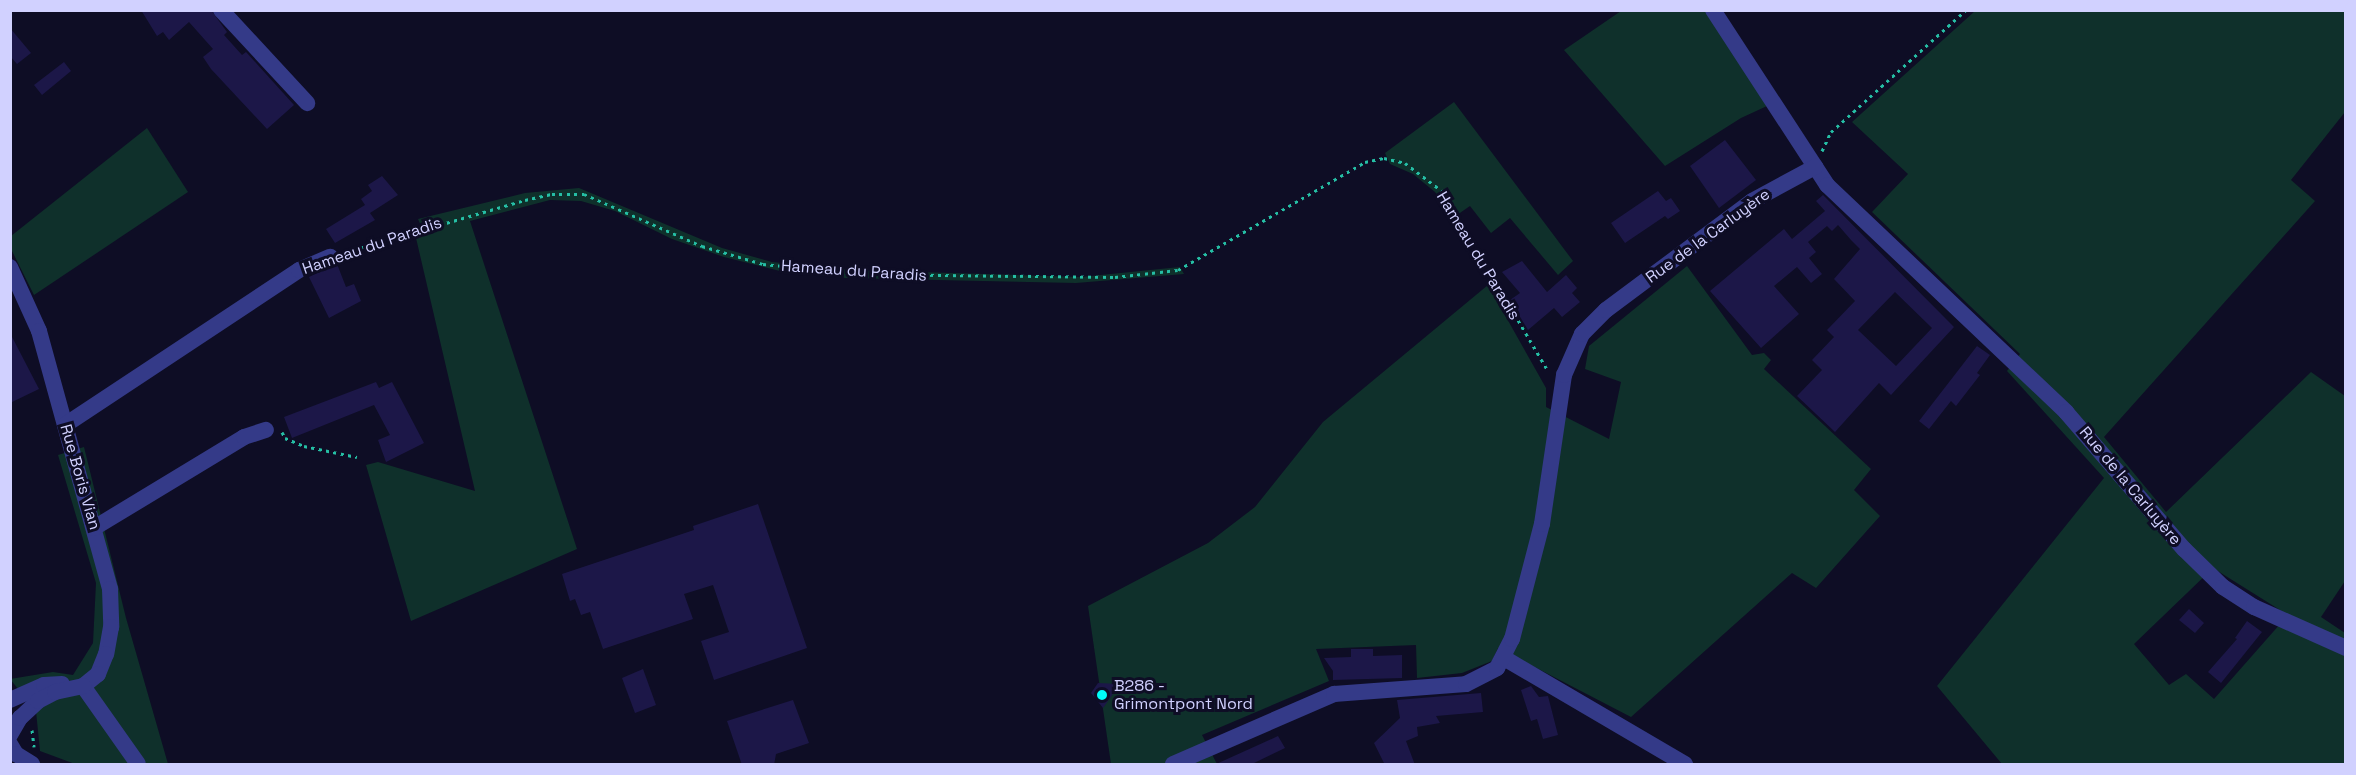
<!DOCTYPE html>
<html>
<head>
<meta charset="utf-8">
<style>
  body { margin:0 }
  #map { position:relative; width:2356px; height:775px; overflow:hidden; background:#0e0d25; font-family:"Space Grotesk",sans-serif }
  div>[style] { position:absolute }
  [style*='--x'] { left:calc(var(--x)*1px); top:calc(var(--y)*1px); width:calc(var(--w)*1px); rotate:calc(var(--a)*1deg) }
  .green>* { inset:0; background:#0f302b }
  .building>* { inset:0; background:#1c1748 }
  .path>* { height:3px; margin-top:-1.5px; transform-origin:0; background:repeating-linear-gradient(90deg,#25bfa5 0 3px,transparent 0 7.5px) }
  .minor>* { height:16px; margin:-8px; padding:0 8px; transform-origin:8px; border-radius:8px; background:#343a88 }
  .dots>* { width:16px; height:16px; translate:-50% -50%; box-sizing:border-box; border:3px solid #0e0d25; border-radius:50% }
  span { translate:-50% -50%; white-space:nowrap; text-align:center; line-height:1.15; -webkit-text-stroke:6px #0e0d25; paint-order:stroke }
  .street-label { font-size:16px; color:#d1d1ff }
  .poi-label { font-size:16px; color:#d1d1ff }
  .left { translate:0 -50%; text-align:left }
  .frame { position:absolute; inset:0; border:12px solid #d1d1ff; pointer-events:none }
</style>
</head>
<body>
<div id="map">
  <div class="green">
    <i style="clip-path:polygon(1621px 11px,1721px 11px,1780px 100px,1741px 118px,1665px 166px,1564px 50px)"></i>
    <i style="clip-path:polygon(evenodd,1975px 11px,2345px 11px,2345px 112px,2291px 180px,2315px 201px,2104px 437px,2166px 512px,2311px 372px,2345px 396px,2345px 581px,2321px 617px,2345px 633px,2345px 764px,2002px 764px,1937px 686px,2104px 478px,2007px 371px,2020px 354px,1872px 212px,1908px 174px,1852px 122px,1975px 11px,2213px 568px,2288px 615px,2214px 699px,2186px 674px,2169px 685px,2134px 644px,2213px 568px)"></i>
    <i style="clip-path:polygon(1454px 102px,1573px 261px,1558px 275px,1510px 218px,1491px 233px,1470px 206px,1454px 217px,1435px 192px,1413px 174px,1390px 164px,1385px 153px)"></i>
    <i style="clip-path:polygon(147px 128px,188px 192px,34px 295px,11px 249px,11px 236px)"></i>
    <i style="clip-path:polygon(579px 188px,722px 248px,772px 262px,851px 270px,1081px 277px,1180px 267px,1184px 274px,1076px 283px,845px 278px,784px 272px,724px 257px,672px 239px,615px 211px,581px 201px,550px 200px,470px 221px,577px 549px,411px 621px,366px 465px,378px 462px,475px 491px,416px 238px,425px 235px,418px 219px,525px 193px)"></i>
    <i style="clip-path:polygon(1687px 266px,1752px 355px,1764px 353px,1771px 360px,1764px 369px,1871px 469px,1854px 490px,1880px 516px,1816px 588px,1792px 573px,1631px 717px,1498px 648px,1492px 661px,1462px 673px,1417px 678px,1416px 645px,1316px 649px,1329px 681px,1202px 735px,1217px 764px,1111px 764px,1088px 606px,1208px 543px,1255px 507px,1323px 422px,1488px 285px,1546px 388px,1546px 407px,1609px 439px,1621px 382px,1585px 369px,1589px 346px)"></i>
    <i style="clip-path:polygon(84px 447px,126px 618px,168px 764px,75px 764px,40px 751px,36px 711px,10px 679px,53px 672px,73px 675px,93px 643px,96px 583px,58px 455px)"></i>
  </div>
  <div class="building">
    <i style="clip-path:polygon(141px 10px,211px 10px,227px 32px,224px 35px,242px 55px,246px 52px,294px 105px,267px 129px,211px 69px,203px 57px,213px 49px,189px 22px,169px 40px,163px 32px,157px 36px)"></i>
    <i style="clip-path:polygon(10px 28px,31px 53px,17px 64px,10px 56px)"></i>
    <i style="clip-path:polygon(64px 62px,71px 71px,42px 95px,34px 85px)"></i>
    <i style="clip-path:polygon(1725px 140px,1756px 180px,1719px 208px,1690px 166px)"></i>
    <i style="clip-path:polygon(382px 176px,398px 195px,370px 213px,375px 220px,335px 243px,326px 229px,365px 205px,361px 199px,372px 191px,368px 185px)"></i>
    <i style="clip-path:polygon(1658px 191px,1666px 201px,1671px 198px,1680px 211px,1668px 219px,1665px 216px,1625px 243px,1611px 223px)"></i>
    <i style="clip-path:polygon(evenodd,1823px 195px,1954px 327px,1891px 395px,1879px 383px,1835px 432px,1797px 396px,1822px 370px,1812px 360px,1834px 337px,1827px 330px,1855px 301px,1834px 279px,1860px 249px,1851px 240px,1838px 225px,1832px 231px,1827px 226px,1808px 242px,1816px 252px,1809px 258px,1822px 274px,1811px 283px,1797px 267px,1774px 286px,1799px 314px,1761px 348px,1710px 291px,1784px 229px,1792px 239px,1825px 211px,1816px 201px,1823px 195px,1895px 292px,1932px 328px,1896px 366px,1858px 330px,1895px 292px)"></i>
    <i style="clip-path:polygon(1522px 261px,1547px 292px,1566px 275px,1577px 288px,1572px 293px,1580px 302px,1562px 317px,1554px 308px,1528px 330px,1510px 300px,1520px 293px,1502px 272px)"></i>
    <i style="clip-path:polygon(337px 264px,346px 287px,354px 284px,361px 301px,329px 318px,309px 277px)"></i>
    <i style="clip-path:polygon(10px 333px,39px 389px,10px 403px)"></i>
    <i style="clip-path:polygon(1977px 346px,1990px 355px,1977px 373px,1980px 375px,1956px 406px,1951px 401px,1929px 429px,1919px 421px)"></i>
    <i style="clip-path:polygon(376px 382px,379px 388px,392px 382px,424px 443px,386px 462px,378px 440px,390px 435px,374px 405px,292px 438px,284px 417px)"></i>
    <i style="clip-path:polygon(758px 504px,807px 648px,714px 680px,701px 641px,729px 632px,713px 585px,684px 594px,693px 619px,603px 649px,590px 612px,581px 615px,575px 599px,570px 601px,562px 574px,694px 530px,693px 526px)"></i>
    <i style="clip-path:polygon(2189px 609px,2204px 623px,2195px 633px,2179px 620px)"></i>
    <i style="clip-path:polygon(2247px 621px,2262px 632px,2221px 683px,2208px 672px,2237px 639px,2235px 638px)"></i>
    <i style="clip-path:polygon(1351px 649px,1373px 649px,1373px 656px,1402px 655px,1402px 678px,1333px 680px,1333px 671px,1324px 658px,1351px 657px)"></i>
    <i style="clip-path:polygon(643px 669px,656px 705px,635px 713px,622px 678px)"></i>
    <i style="clip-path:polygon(1098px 683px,1120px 684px,1103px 708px,1091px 693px)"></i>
    <i style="clip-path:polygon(1531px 686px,1539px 697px,1548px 696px,1558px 735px,1543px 739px,1537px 719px,1531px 721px,1521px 690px)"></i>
    <i style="clip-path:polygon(1481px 693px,1483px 712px,1436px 716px,1440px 723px,1417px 727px,1418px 736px,1406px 741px,1415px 765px,1385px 765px,1374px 743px,1400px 718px,1397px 700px)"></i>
    <i style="clip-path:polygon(793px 700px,809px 743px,776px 754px,774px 765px,742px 765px,727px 721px)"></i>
    <i style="clip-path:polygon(1278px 736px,1285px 748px,1250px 765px,1214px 765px)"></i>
  </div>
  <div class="path">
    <i style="--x:1822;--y:151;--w:21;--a:-65"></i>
    <i style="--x:1831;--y:132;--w:182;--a:-42.1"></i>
    <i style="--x:346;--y:252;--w:186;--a:-16.2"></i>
    <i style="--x:525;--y:200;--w:28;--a:-13"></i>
    <i style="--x:552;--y:194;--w:32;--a:0"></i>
    <i style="--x:584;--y:194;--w:129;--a:23.8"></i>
    <i style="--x:702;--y:246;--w:64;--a:16.4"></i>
    <i style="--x:763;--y:264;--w:100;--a:5.7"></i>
    <i style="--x:863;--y:274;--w:252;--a:0.7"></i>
    <i style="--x:1115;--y:277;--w:63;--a:-6.3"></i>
    <i style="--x:1178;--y:270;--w:216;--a:-30"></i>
    <i style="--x:1365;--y:162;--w:19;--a:-12"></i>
    <i style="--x:1384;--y:158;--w:22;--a:13"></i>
    <i style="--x:1405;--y:163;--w:46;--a:37.1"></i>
    <i style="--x:1442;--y:191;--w:209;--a:59.5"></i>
    <i style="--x:282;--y:432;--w:7;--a:63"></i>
    <i style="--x:285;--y:438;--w:21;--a:23"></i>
    <i style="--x:304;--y:446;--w:54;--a:11.7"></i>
    <i style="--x:32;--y:730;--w:17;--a:83"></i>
  </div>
  <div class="minor">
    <i style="--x:221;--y:10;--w:127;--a:47.2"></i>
    <i style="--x:1713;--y:10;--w:209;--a:56.9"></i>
    <i style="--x:1827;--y:185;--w:330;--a:43.5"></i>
    <i style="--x:2066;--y:412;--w:181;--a:49.3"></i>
    <i style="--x:2184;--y:549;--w:54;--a:44.3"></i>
    <i style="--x:2223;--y:587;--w:37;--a:33"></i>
    <i style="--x:2254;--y:607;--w:101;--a:24"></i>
    <i style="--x:10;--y:267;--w:70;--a:65.6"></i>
    <i style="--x:39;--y:331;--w:268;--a:74.6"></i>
    <i style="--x:110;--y:589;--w:38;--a:88"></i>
    <i style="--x:111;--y:627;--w:27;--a:100"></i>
    <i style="--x:106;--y:654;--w:22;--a:112"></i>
    <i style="--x:98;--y:674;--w:19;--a:141"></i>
    <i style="--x:83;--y:686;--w:95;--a:54.8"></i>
    <i style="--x:65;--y:425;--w:281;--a:-33.5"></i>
    <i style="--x:299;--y:270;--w:34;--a:-23"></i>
    <i style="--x:94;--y:528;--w:175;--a:-31.2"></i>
    <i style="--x:244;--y:437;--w:23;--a:-18"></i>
    <i style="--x:1504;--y:658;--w:210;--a:30.4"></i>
    <i style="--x:10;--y:700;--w:37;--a:-24"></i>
    <i style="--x:44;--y:685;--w:18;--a:-3"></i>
    <i style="--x:10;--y:735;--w:20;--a:-60"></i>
    <i style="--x:20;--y:718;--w:25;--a:-43"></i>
    <i style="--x:38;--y:701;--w:19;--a:-28"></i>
    <i style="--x:55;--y:692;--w:29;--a:-12"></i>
    <i style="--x:10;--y:744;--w:12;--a:59"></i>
    <i style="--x:16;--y:754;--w:19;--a:32"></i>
    <i style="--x:1173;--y:764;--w:176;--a:-23.5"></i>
    <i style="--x:1334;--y:694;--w:132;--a:-4.3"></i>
    <i style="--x:1466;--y:684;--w:35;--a:-27"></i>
    <i style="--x:1497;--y:668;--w:33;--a:-63"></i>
    <i style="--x:1512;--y:639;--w:119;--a:-75.4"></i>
    <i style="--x:1542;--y:524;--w:151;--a:-81.6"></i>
    <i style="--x:1564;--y:375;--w:45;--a:-66.3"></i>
    <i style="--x:1582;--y:334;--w:34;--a:-45"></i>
    <i style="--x:1606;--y:310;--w:182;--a:-36.7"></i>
    <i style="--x:1752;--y:201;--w:72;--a:-28.4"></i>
  </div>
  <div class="dots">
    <i style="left:1102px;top:695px;background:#00fcf9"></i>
  </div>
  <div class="street-label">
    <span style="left:1708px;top:236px;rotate:-36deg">Rue de la Carluyère</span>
    <span style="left:372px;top:246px;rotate:-19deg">Hameau du Paradis</span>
    <span style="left:1478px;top:256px;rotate:59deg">Hameau du Paradis</span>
    <span style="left:854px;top:271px;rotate:4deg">Hameau du Paradis</span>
    <span style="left:80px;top:477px;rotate:74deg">Rue Boris Vian</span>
    <span style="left:2130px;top:486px;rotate:50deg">Rue de la Carluyère</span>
  </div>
  <div class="poi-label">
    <span class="left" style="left:1114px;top:695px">B286 -<br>Grimontpont Nord</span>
  </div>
  <div class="frame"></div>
</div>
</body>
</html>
